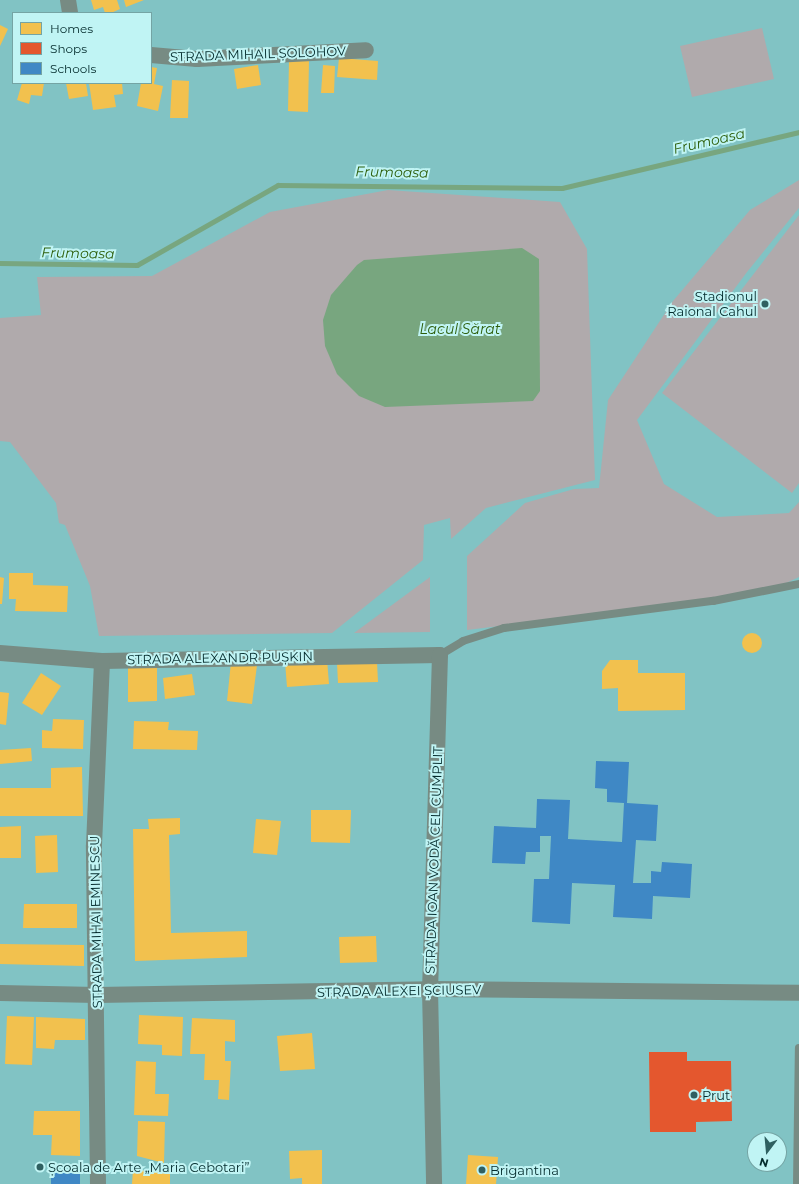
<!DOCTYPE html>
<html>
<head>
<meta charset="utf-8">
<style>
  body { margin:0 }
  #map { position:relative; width:799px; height:1184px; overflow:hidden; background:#81c3c4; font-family:Montserrat,sans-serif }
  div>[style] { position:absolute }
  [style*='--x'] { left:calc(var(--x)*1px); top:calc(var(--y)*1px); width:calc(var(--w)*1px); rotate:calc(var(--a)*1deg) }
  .green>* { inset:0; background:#b0aaac }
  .water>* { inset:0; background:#78a67f }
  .homes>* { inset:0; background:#f2c14e }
  .round { border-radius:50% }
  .shops>* { inset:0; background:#e4572e }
  .schools>* { inset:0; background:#3f88c5 }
  .stream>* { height:5px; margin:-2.5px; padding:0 2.5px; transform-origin:2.5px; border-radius:2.5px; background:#78a67f }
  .lane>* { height:8px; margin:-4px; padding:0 4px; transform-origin:4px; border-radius:4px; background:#778b83 }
  .street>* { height:16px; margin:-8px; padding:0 8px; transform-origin:8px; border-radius:8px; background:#778b83 }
  .dots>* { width:11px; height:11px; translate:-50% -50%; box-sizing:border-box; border:2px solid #c0f4f4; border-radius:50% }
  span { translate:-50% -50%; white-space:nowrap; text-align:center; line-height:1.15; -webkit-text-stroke:4px #c0f4f4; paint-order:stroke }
  .street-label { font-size:13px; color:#032b2c }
  .poi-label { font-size:13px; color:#032b2c }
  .right { translate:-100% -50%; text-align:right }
  .left { translate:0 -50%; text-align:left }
  .water-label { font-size:14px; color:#2d5e0b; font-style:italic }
  .legend { position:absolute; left:12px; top:12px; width:140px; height:72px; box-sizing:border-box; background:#c0f4f4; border:1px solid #74a4a4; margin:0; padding:5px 7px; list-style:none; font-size:12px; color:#032b2c }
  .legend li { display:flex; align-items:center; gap:8px; height:20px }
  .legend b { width:20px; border:1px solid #74a4a4 }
  .north { position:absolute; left:747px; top:1132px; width:40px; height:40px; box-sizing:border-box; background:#c0f4f4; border:1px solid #74a4a4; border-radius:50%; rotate:196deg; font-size:11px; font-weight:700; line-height:16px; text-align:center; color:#032b2c }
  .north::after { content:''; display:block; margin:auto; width:14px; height:18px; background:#2f6061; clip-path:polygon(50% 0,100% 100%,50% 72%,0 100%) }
</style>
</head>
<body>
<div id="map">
  <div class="green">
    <i style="clip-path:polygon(762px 28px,774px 79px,692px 97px,680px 46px)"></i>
    <i style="clip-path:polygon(799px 180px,799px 208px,747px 272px,637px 420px,664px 484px,717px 517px,789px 513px,799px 502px,799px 577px,765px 593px,467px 630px,467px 556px,525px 503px,574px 489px,599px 488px,608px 400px,673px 301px,750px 210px)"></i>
    <i style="clip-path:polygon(388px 190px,560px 202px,587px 249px,595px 480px,486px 508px,451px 539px,450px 518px,424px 525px,423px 560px,332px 633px,99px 636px,90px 586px,65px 525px,59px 523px,56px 503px,10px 442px,0 441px,0 318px,41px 315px,37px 277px,152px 276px,270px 212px)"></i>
    <i style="clip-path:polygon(799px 215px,799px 483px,792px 493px,662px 393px)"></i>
    <i style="clip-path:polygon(430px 577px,430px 632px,354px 633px)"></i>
  </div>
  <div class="water">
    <i style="clip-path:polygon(522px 248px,539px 259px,540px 391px,533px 401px,385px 407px,359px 396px,337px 374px,325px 346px,323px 320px,331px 295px,357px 265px,364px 260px)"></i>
  </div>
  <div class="homes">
    <i style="clip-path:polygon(91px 0,117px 0,120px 9px,111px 13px,105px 13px,103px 7px,94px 10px)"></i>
    <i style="clip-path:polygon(124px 0,144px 0,126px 7px)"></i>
    <i style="clip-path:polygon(0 25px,8px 29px,0 46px)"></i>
    <i style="clip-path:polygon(339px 58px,378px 61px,377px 80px,337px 77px)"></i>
    <i style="clip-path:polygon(289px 60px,309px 60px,308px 112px,288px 111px)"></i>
    <i style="clip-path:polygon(258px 65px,261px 85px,237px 89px,234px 69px)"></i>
    <i style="clip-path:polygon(323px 65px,335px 66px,334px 93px,321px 93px)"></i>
    <i style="clip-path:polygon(151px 67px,157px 68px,154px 84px,163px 86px,158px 111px,137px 106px,141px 83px,151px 83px)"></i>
    <i style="clip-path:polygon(172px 80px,189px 81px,188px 118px,170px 118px)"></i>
    <i style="clip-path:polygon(22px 83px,44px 83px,42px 96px,31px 95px,29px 104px,17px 100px)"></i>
    <i style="clip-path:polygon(66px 83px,86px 83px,88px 96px,69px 99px)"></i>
    <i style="clip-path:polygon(89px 83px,122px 83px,123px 94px,114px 95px,116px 107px,93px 110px)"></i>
    <i style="clip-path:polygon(9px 573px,33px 573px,33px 585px,68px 586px,67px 612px,15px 611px,16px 599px,9px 599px)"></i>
    <i style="clip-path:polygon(0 577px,4px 578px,2px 604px,0 604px)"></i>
    <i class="round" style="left:742px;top:633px;width:20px;height:20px"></i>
    <i style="clip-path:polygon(327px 659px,329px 684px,287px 687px,285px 662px)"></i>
    <i style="clip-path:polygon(610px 660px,638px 660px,638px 673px,685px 673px,685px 710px,618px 711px,618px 688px,602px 689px,602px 671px)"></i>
    <i style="clip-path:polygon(128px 661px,157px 661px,157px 701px,128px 702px)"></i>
    <i style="clip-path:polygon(231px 662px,257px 665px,252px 704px,227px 701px)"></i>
    <i style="clip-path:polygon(377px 662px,378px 682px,338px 683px,337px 663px)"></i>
    <i style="clip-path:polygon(41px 673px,61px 686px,42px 715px,22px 703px)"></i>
    <i style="clip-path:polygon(192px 674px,195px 695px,165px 699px,163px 678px)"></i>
    <i style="clip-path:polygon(0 692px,9px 693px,6px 725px,0 724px)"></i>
    <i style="clip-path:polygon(53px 719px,84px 720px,83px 749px,42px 748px,42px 730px,52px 731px)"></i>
    <i style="clip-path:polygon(134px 721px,169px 722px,168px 730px,198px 731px,197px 750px,133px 749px)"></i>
    <i style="clip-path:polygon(31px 748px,32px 761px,0 764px,0 750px)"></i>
    <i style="clip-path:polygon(82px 767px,83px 816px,0 816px,0 788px,51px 788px,51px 768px)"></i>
    <i style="clip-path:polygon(311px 810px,351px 810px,350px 843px,311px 842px)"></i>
    <i style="clip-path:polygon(180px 818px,180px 834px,169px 835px,171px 933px,247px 931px,247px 957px,135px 961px,133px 829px,149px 829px,148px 819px)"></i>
    <i style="clip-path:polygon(256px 819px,281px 821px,277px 855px,253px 853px)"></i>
    <i style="clip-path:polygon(21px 826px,21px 858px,0 858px,0 827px)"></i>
    <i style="clip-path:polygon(57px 835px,58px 872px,36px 873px,35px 836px)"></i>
    <i style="clip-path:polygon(24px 904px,77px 904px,77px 928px,23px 928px)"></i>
    <i style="clip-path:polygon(376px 936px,377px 962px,340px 963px,339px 937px)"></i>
    <i style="clip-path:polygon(0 944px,84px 945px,84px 966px,0 964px)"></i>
    <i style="clip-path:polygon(139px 1015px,183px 1017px,182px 1056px,162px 1055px,162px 1045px,138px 1044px)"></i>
    <i style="clip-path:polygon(7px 1016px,34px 1017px,32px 1065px,5px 1064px)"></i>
    <i style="clip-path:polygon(36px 1017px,85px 1019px,85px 1040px,55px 1040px,54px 1049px,36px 1048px)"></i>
    <i style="clip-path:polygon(192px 1018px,235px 1020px,235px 1042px,225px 1041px,225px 1061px,231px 1061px,229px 1100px,218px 1099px,219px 1080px,204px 1080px,205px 1054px,190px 1054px)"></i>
    <i style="clip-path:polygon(312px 1033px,315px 1069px,280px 1071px,277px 1036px)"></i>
    <i style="clip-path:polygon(136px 1061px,156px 1062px,155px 1094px,169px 1094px,168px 1116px,134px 1115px)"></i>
    <i style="clip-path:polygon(34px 1111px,80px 1111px,80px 1156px,51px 1155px,52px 1135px,33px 1135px)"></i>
    <i style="clip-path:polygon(138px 1121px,165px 1122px,164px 1163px,137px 1156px)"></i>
    <i style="clip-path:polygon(322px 1150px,322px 1184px,302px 1184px,302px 1178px,290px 1179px,289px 1151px)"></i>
    <i style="clip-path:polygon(468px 1155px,498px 1157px,496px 1184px,466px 1184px)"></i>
    <i style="clip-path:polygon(133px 1170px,170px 1172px,170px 1184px,132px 1184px)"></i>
  </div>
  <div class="shops">
    <i style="clip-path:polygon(649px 1052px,687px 1052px,687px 1061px,731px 1061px,732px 1121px,696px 1122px,696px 1132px,650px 1132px)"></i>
  </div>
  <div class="schools">
    <i style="clip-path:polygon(596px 761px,629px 762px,627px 803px,658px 805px,656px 841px,636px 840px,633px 883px,651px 883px,651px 871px,661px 872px,662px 862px,692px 864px,690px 898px,653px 896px,652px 919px,613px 917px,615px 885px,572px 883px,570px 924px,532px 922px,534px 879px,549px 879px,551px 836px,540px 836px,540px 852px,526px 852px,525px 864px,492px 863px,494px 826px,536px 828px,537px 799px,570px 800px,568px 839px,622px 842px,624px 803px,607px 802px,607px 789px,595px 788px)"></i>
    <i style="clip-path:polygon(51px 1173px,80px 1173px,80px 1184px,51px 1184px)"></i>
  </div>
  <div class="stream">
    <i style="--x:0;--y:263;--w:137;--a:0.8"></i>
    <i style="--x:137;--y:265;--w:162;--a:-29.6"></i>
    <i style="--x:278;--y:185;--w:284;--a:0.6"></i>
    <i style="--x:562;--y:188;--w:244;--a:-13.3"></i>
  </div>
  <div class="lane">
    <i style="--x:440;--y:655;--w:27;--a:-31"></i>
    <i style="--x:463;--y:641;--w:43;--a:-17.6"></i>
    <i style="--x:504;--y:628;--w:211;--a:-7.4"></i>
    <i style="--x:713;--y:601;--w:88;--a:-11.2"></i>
    <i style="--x:797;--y:1184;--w:136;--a:-89.2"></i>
  </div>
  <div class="street">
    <i style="--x:68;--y:0;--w:13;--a:81"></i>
    <i style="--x:151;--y:55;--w:46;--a:5"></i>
    <i style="--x:197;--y:59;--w:169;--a:-3"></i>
    <i style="--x:0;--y:653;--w:102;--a:4.5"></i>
    <i style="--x:102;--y:661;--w:338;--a:-1"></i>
    <i style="--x:440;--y:655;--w:334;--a:91.7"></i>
    <i style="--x:430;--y:989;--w:195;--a:88.8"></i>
    <i style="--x:0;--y:993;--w:97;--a:1.2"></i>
    <i style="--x:97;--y:995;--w:333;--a:-1"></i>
    <i style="--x:430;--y:989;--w:369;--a:0.6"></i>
    <i style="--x:98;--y:1184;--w:339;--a:-90.7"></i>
    <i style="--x:94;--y:845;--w:184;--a:-87.5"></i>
  </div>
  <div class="dots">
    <i style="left:765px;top:304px;background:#2f6061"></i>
    <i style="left:694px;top:1095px;background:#2f6061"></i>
    <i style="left:40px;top:1167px;background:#2f6061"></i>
    <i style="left:482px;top:1170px;background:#2f6061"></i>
  </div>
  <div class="street-label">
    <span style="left:258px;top:54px;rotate:-2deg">STRADA MIHAIL ȘOLOHOV</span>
    <span style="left:220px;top:658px;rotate:-1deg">STRADA ALEXANDR PUȘKIN</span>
    <span style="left:434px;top:860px;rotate:-88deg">STRADA IOAN VODĂ CEL CUMPLIT</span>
    <span style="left:96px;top:922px;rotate:-91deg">STRADA MIHAI EMINESCU</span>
    <span style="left:399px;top:991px;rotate:-1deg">STRADA ALEXEI ȘCIUSEV</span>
  </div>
  <div class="poi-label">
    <span class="right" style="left:757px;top:304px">Stadionul<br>Raional Cahul</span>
    <span class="left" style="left:702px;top:1095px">Prut</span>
    <span class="left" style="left:48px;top:1167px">Școala de Arte „Maria Cebotari”</span>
    <span class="left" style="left:490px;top:1170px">Brigantina</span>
  </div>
  <div class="water-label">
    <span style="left:709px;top:141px;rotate:-13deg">Frumoasa</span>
    <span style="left:392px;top:172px;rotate:1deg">Frumoasa</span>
    <span style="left:78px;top:253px;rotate:1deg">Frumoasa</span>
    <span style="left:460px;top:329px">Lacul Sărat</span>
  </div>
  <ul class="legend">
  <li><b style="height:11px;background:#f2c14e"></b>Homes</li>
  <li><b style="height:11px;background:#e4572e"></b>Shops</li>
  <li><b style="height:11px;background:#3f88c5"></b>Schools</li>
  </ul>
  <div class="north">N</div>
</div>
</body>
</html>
